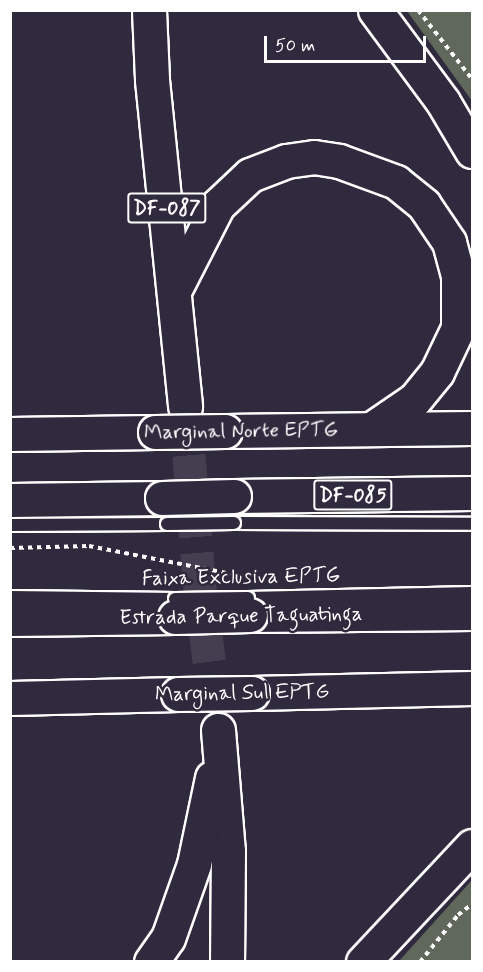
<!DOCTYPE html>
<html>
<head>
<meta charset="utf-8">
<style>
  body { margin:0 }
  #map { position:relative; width:483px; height:972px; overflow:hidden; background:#2f2a3d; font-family:Mynerve,sans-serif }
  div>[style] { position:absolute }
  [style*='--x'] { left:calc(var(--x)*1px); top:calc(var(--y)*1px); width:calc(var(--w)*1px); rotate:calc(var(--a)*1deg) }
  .green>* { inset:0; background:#5f685b }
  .primary-tunnel>* { height:33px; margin-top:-16.5px; transform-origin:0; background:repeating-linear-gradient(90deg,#443f50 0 33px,transparent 0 49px) }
  .path>* { height:4px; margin-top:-2px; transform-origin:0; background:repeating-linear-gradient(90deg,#fff 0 4.5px,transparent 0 9px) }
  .roads { filter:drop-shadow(2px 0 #fff) drop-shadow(-2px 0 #fff) drop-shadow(0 2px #fff) drop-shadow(0 -2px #fff) }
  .service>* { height:12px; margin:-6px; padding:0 6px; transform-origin:6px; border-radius:6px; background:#2f2a3d }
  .primary>* { height:33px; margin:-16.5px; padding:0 16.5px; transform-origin:16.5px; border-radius:16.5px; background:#2f2a3d }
  .motorway>* { height:33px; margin:-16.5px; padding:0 16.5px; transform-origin:16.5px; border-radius:16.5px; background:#2f2a3d }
  .bridges { filter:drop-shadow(2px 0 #fff) drop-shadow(-2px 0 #fff) drop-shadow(0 2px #fff) drop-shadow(0 -2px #fff) }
  .service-bridge>* { height:12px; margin:-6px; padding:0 6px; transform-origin:6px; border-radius:6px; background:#2f2a3d }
  .primary-bridge>* { height:33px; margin:-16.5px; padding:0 16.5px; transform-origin:16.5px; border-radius:16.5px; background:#2f2a3d }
  .motorway-bridge>* { height:33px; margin:-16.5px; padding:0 16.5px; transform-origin:16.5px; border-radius:16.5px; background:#2f2a3d }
  span { translate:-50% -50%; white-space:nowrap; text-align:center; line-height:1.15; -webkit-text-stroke:5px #2f2a3d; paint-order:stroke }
  .shield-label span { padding:2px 4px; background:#2f2a3d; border:2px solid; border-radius:4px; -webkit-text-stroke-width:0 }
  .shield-label { font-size:20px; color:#fff; font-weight:700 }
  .street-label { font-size:21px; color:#fff }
  .frame { position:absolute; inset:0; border:12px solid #fff; pointer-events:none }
  .scale { position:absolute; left:264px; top:36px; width:162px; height:27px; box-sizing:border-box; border:3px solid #fff; border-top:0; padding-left:8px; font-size:18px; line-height:21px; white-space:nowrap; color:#fff; -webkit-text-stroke:4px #2f2a3d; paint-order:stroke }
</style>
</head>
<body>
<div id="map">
  <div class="green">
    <i style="clip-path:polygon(407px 11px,472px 11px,472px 101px)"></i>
    <i style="clip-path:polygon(472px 880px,472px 961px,399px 961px)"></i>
  </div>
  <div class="primary-tunnel">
    <i style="--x:185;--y:406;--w:175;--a:85.4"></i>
    <i style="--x:199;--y:580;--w:151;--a:82.8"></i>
  </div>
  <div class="path">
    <i style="--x:418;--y:10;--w:88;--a:52"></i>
    <i style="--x:10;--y:548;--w:79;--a:-1.5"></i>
    <i style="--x:89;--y:546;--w:176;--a:11.1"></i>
    <i style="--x:420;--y:962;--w:60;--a:-51"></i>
    <i style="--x:458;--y:915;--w:18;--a:-38"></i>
  </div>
  <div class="roads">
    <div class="service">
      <i style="--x:234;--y:523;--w:238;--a:0.2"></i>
      <i style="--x:10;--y:525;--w:157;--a:-0.4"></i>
      <i style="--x:10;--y:597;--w:165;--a:0.7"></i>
      <i style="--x:248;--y:598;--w:224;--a:-1.3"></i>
    </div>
    <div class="primary">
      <i style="--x:149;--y:10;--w:70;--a:87.5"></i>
      <i style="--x:152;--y:80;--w:328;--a:84.2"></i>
      <i style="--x:375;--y:10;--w:114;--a:53.5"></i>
      <i style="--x:443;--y:102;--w:57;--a:59.4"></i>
      <i style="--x:176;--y:287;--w:92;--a:-62.9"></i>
      <i style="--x:218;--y:205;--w:44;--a:-43.2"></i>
      <i style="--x:250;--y:175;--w:39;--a:-21"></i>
      <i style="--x:286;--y:161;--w:28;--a:-8"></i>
      <i style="--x:314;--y:157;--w:25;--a:9"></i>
      <i style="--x:339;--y:161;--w:61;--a:20.2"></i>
      <i style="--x:396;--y:182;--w:36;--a:39"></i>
      <i style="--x:424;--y:205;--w:45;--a:56"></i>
      <i style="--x:449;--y:242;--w:35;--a:75"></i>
      <i style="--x:458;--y:276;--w:52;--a:90"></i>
      <i style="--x:458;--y:328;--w:49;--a:115.5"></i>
      <i style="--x:437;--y:372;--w:36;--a:129"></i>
      <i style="--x:414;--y:400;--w:50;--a:145.7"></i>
      <i style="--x:225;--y:431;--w:247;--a:-0.7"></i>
      <i style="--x:10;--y:434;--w:145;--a:-0.8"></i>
      <i style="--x:252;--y:693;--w:220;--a:-1.3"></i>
      <i style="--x:10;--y:698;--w:168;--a:-1.4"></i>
      <i style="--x:218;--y:730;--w:121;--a:85.3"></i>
      <i style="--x:228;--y:851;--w:111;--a:90.5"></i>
      <i style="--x:151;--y:962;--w:29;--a:-55"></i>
      <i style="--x:168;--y:938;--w:78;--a:-70.6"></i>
      <i style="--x:194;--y:864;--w:88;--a:-78.2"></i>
      <i style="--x:363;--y:962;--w:159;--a:-46.8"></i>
    </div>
    <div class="motorway">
      <i style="--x:234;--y:496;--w:238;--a:-0.7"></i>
      <i style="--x:10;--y:500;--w:152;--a:-0.8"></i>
      <i style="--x:250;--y:615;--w:222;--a:-0.5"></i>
      <i style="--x:10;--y:619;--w:165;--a:-0.7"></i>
    </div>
  </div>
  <div class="bridges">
    <div class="service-bridge">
      <i style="--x:167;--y:524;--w:67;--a:-0.9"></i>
      <i style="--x:175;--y:599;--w:73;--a:-0.8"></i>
    </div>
    <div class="primary-bridge">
      <i style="--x:155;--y:432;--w:70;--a:-0.8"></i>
      <i style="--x:178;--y:694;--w:74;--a:-0.8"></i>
    </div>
    <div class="motorway-bridge">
      <i style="--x:162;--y:498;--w:72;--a:-1.6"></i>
      <i style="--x:175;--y:617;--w:75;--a:-1.5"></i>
    </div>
  </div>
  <div class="shield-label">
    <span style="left:167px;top:208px">DF-087</span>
    <span style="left:353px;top:495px">DF-085</span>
  </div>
  <div class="street-label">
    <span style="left:241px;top:431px;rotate:-1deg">Marginal Norte EPTG</span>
    <span style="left:241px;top:577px;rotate:-1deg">Faixa Exclusiva EPTG</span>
    <span style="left:241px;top:616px;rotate:-1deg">Estrada Parque Taguatinga</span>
    <span style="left:242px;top:693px;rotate:-1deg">Marginal Sul EPTG</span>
  </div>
  <div class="frame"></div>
  <div class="scale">50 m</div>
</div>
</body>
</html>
